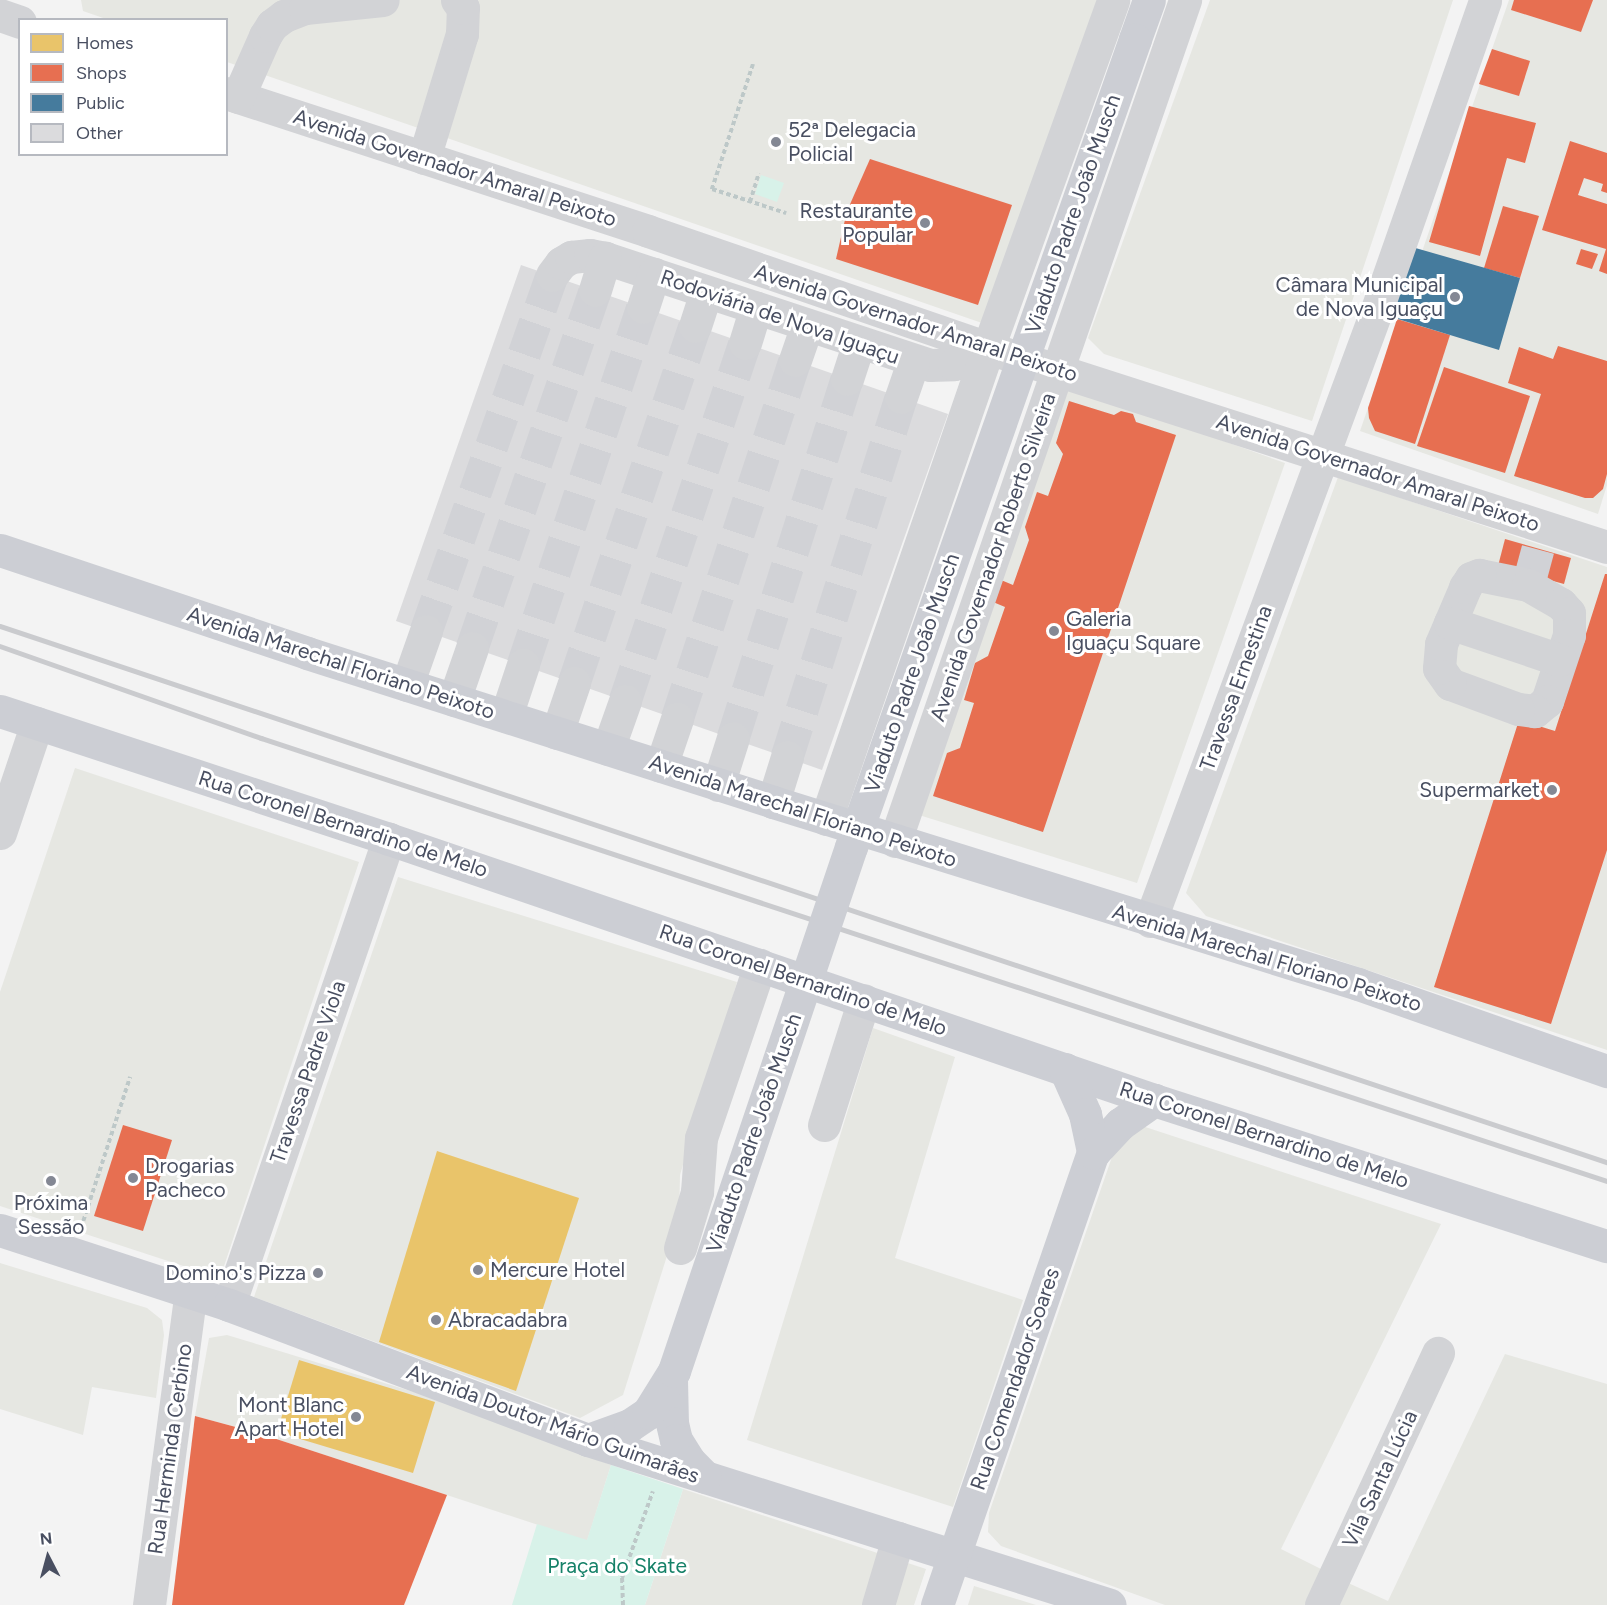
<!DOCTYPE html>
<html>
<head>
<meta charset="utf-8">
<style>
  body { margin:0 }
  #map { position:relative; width:1607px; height:1605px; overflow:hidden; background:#f3f3f3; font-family:Figtree,sans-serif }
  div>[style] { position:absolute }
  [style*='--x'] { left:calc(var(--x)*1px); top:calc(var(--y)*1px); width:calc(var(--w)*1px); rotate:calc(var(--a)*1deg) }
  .commercial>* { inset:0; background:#e6e7e2 }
  .green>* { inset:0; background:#d8f2e9 }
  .homes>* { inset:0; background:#e9c46a }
  .shops>* { inset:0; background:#e76f51 }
  .public>* { inset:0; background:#457b9d }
  .building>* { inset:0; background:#dbdbdd }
  .minor-tunnel>* { height:33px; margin-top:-16.5px; transform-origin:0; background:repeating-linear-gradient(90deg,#d1d2d6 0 33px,transparent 0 49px) }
  .path>* { height:4px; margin-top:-2px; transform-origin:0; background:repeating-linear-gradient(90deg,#bdc8c8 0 4.5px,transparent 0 7.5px) }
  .minor>* { height:33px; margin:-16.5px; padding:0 16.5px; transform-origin:16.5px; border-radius:16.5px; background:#d2d3d6 }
  .major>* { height:33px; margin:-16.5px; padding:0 16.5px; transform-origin:16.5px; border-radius:16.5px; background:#ccced4 }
  .rail>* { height:4.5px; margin:-2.25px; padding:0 2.25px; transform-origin:2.25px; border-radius:2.25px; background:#cacbce }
  .major-bridge>* { height:33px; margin:-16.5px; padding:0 16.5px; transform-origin:16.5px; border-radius:16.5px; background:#ccced4 }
  .dots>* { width:16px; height:16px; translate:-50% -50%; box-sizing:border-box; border:3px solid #fff; border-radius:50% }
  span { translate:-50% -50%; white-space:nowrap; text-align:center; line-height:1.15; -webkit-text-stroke:6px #fff; paint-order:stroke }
  .poi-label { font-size:21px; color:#494f61 }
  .left { translate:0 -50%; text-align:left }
  .right { translate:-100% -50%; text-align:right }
  .street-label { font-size:21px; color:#494f61 }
  .park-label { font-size:21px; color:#158168 }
  .legend { position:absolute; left:18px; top:18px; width:210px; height:138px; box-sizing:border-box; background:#fff; border:2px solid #b6b9c0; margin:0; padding:8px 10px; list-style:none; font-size:18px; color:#494f61 }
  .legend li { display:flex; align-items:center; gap:12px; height:30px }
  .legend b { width:30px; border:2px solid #b6b9c0 }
  .north { position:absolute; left:18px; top:1527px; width:60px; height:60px; -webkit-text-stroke:4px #fff; paint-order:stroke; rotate:354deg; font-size:16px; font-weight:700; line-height:24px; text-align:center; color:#494f61 }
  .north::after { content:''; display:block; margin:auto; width:21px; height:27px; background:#494f61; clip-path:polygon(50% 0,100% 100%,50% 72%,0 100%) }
</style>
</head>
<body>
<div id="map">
  <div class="commercial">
    <i style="clip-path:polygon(81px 0,1097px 0,982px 323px,227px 62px,226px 20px,106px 19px,83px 11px)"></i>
    <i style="clip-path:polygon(1210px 0,1453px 0,1312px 421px,1104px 354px,1088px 338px)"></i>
    <i style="clip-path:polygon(1509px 0,1607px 0,1607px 485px,1598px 514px,1360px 431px)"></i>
    <i style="clip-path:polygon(1058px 382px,1285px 463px,1137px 883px,919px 815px)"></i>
    <i style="clip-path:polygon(1338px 477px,1607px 567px,1607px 1050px,1206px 916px,1186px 893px)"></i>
    <i style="clip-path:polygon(75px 768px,359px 862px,220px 1278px,0 1206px,0 992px)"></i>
    <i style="clip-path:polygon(398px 877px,737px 982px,680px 1175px,679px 1218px,623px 1395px,580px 1418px,254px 1297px)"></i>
    <i style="clip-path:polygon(873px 1028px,955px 1057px,895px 1258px,1023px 1300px,953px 1507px,747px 1440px)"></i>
    <i style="clip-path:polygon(1133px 1123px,1441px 1224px,1281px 1549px,1323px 1570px,1305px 1605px,1165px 1605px,1001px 1546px,988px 1532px,989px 1513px,1113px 1154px)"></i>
    <i style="clip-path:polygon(0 1263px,147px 1308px,162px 1320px,164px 1335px,156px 1398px,92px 1387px,83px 1435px,0 1409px)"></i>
    <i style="clip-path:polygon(227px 1335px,450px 1403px,611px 1465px,587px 1541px,258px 1433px,195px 1416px,209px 1338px)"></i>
    <i style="clip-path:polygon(1505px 1354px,1607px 1384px,1607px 1605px,1335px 1605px,1346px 1582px,1388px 1601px)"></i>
    <i style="clip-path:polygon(683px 1489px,926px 1569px,914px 1605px,645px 1605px)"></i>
    <i style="clip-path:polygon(974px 1586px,1036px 1605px,968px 1605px)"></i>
  </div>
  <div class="green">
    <i style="clip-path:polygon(761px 175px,784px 183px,777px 202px,755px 194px)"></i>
    <i style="clip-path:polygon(611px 1465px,683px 1489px,645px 1605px,512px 1605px,537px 1524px,587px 1540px)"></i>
  </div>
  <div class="homes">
    <i style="clip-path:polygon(437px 1151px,579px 1198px,516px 1391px,379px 1342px)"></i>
    <i style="clip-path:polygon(299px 1360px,435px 1402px,413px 1473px,277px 1432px)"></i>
  </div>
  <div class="shops">
    <i style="clip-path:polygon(1514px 0,1593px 0,1581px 32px,1511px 10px)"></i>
    <i style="clip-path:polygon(1492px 49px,1530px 61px,1519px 96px,1479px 84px)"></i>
    <i style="clip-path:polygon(1469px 106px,1536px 123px,1525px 163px,1507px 158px,1480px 256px,1429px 242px)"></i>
    <i style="clip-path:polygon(1570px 141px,1607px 153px,1607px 193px,1601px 191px,1603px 184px,1584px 178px,1578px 195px,1607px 204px,1607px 274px,1599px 271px,1606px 249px,1542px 230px)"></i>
    <i style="clip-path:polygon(870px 159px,1012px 205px,978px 305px,836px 259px,847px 211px)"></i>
    <i style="clip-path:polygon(1503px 206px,1539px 216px,1520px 278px,1484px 268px)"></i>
    <i style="clip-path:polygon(1581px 249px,1598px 254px,1592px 269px,1576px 264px)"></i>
    <i style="clip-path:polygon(1397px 319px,1450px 335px,1415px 444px,1375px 431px,1369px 418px,1368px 408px)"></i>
    <i style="clip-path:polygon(1558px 346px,1607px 361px,1607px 474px,1603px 489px,1593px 498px,1585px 498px,1514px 476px,1541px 394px,1508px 383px,1519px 347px,1553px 359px)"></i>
    <i style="clip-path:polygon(1444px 367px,1530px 396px,1505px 473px,1417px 446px)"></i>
    <i style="clip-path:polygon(1069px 401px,1114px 415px,1121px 411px,1133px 414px,1136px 422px,1176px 435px,1043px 832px,933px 796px,947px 753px,960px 748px,974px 703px,964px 700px,975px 663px,988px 656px,1005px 607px,993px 602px,1001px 580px,1013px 585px,1029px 540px,1025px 527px,1037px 492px,1048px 496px,1063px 454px,1056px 443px)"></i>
    <i style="clip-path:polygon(1505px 539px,1571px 558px,1564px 584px,1498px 566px)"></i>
    <i style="clip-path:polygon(1605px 574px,1607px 574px,1607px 850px,1551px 1024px,1434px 987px,1519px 720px,1555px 731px)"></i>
    <i style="clip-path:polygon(123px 1125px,172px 1140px,143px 1231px,94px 1216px)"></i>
    <i style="clip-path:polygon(195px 1416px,258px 1433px,447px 1495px,404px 1605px,172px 1605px)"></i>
  </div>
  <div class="public">
    <i style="clip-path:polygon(1412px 247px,1520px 278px,1499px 350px,1388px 316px)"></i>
  </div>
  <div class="building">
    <i style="clip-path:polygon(521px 265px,948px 414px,822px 770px,396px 621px)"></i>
  </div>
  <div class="minor-tunnel">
    <i style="--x:1531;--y:575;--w:27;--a:-75"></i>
    <i style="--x:426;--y:631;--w:378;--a:-70.5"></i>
    <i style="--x:472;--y:648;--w:379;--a:-71"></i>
    <i style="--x:523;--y:665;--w:378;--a:-71.5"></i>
    <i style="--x:574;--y:683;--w:377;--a:-71.3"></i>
    <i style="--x:625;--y:701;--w:378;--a:-71.5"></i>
    <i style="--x:677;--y:719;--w:378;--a:-71.8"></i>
    <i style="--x:733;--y:738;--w:377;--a:-72.4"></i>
    <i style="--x:787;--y:757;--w:378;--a:-72.4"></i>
  </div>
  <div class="path">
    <i style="--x:753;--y:64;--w:132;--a:108.2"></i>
    <i style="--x:712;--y:189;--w:78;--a:18"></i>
    <i style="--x:750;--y:202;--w:30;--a:-73"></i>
    <i style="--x:81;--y:1228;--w:159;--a:-72"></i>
    <i style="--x:623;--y:1605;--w:27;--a:-92"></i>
    <i style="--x:622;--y:1578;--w:92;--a:-70.4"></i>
  </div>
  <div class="minor">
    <i style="--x:0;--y:15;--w:21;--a:19"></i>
    <i style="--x:226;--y:93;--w:444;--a:18.1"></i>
    <i style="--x:648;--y:231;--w:360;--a:19"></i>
    <i style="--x:988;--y:348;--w:650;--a:17.82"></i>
    <i style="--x:238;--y:97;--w:67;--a:-66.1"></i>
    <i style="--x:265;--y:36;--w:13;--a:-58"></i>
    <i style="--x:272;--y:25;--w:15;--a:-37"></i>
    <i style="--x:284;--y:16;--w:22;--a:-21"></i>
    <i style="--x:305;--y:8;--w:78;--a:-5.9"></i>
    <i style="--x:424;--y:158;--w:130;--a:-73"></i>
    <i style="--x:462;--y:34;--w:26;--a:-88"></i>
    <i style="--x:463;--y:8;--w:10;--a:-127"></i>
    <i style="--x:552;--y:275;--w:15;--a:-53"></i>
    <i style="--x:561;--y:263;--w:12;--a:-31"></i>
    <i style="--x:571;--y:257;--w:19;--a:-6"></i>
    <i style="--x:590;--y:255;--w:15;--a:11"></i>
    <i style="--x:605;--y:258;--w:342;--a:18.2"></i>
    <i style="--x:930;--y:365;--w:24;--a:-2"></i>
    <i style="--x:954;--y:364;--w:38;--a:-25"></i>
    <i style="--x:595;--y:290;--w:34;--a:-73"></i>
    <i style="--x:643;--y:307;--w:35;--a:-72"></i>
    <i style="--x:695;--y:326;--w:35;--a:-72"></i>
    <i style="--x:745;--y:343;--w:37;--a:-73"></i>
    <i style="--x:795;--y:360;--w:37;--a:-71"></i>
    <i style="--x:847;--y:379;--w:38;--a:-72"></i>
    <i style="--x:901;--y:397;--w:37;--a:-71"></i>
    <i style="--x:1479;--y:575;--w:50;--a:11.5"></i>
    <i style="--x:1528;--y:585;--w:38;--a:30"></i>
    <i style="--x:1561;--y:604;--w:12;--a:48"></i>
    <i style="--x:1569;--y:613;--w:22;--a:90"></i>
    <i style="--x:1569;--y:635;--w:70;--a:108.4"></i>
    <i style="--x:1547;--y:701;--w:16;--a:140"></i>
    <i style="--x:1535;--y:711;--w:17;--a:-173"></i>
    <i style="--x:1518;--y:709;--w:72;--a:-159.8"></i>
    <i style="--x:1450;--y:684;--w:19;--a:-125"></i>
    <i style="--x:1439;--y:668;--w:24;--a:-85"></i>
    <i style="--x:1441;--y:644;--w:23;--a:-67"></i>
    <i style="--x:1450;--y:623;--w:39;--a:-67"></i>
    <i style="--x:1465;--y:587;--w:11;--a:-56"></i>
    <i style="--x:1471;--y:578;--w:9;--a:-21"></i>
    <i style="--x:1450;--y:623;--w:116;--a:18.6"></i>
    <i style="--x:407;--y:685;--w:57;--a:-70.6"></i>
    <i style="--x:454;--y:700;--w:55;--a:-70.9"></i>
    <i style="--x:506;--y:716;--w:54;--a:-71.6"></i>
    <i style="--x:557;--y:733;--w:53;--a:-71.2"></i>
    <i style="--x:608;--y:749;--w:51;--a:-70.5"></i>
    <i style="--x:661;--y:766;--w:50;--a:-71.2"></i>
    <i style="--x:718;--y:785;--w:49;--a:-72.3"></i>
    <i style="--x:773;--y:802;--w:47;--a:-72.7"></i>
    <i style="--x:826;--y:819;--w:498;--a:-71"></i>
    <i style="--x:988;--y:348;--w:370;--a:-70.2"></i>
    <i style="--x:0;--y:833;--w:116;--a:-71.4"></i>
    <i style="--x:895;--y:841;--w:890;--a:-70.97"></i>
    <i style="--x:1150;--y:921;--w:650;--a:-69.64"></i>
    <i style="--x:1376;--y:312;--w:330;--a:-70.7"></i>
    <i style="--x:824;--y:1125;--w:131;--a:-72.3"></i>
    <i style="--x:680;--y:1248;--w:59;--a:-73.1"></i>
    <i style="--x:697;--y:1192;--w:54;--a:-85.8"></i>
    <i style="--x:701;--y:1138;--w:183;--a:-71.2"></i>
    <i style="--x:229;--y:1305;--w:493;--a:-71.1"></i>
    <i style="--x:149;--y:1605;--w:316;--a:-82.4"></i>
    <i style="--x:878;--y:1605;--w:70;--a:-73.4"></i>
    <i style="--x:1321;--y:1605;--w:278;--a:-65.1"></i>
  </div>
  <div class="major">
    <i style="--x:1135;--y:39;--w:41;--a:-70.3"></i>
    <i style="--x:0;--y:550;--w:324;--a:18.5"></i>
    <i style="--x:307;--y:653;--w:489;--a:17.7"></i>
    <i style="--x:773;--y:802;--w:613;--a:17.28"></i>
    <i style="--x:1358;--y:984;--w:264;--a:19.3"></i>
    <i style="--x:0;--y:711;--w:410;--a:18.2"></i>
    <i style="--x:389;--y:839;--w:808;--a:18.84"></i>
    <i style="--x:1154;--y:1100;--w:476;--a:17.9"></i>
    <i style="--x:1065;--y:1069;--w:49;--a:66"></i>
    <i style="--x:1085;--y:1114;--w:40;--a:78"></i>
    <i style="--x:0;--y:1230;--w:241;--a:18.1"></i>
    <i style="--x:229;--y:1305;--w:384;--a:20.6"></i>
    <i style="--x:588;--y:1440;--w:547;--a:17.54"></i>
    <i style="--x:671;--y:1380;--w:43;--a:88.7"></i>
    <i style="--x:672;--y:1423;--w:17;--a:77"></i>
    <i style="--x:676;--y:1440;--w:26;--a:58"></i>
    <i style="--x:690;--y:1462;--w:21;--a:45"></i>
    <i style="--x:588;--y:1440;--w:45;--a:-19.7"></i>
    <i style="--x:630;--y:1425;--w:22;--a:-34"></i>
    <i style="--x:648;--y:1413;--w:49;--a:-58.2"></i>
    <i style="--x:937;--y:1605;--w:478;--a:-71"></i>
    <i style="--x:1093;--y:1153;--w:40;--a:-47"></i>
    <i style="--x:1120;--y:1124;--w:42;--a:-35.2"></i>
  </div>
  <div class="rail">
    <i style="--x:0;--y:626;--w:1694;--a:18.45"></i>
    <i style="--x:0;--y:646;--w:277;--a:19.4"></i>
    <i style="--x:261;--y:738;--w:1417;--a:18.22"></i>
  </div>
  <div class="major-bridge">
    <i style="--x:674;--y:1371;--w:553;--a:-71.34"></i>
    <i style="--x:851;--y:847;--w:856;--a:-70.63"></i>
  </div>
  <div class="dots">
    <i style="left:776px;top:142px;background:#848894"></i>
    <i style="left:925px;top:223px;background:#848894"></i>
    <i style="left:1455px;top:297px;background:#848894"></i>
    <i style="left:1054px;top:631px;background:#848894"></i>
    <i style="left:1552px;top:790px;background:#848894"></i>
    <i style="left:133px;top:1178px;background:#848894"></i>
    <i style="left:51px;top:1181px;background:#848894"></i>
    <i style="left:478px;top:1270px;background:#848894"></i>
    <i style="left:318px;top:1273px;background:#848894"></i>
    <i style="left:436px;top:1320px;background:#848894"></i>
    <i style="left:356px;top:1417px;background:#848894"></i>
  </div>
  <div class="poi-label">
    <span class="left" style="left:788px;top:142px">52ª Delegacia<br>Policial</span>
    <span class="right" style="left:913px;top:223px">Restaurante<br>Popular</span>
    <span class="right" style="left:1443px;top:297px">Câmara Municipal<br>de Nova Iguaçu</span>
    <span class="left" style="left:1066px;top:631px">Galeria<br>Iguaçu Square</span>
    <span class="right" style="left:1540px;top:790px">Supermarket</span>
    <span class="left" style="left:145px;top:1178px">Drogarias<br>Pacheco</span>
    <span style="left:51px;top:1215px">Próxima<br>Sessão</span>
    <span class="left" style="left:490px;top:1270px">Mercure Hotel</span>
    <span class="right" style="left:306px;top:1273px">Domino's Pizza</span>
    <span class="left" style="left:448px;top:1320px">Abracadabra</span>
    <span class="right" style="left:344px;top:1417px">Mont Blanc<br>Apart Hotel</span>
  </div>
  <div class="street-label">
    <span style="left:455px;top:168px;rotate:18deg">Avenida Governador Amaral Peixoto</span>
    <span style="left:1073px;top:214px;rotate:-71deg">Viaduto Padre João Musch</span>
    <span style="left:780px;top:317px;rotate:19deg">Rodoviária de Nova Iguaçu</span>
    <span style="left:916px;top:323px;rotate:18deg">Avenida Governador Amaral Peixoto</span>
    <span style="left:1378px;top:473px;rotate:18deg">Avenida Governador Amaral Peixoto</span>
    <span style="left:993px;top:557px;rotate:-71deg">Avenida Governador Roberto Silveira</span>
    <span style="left:341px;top:663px;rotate:18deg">Avenida Marechal Floriano Peixoto</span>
    <span style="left:912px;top:673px;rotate:-71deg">Viaduto Padre João Musch</span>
    <span style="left:1236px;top:688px;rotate:-70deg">Travessa Ernestina</span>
    <span style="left:803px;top:811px;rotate:18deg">Avenida Marechal Floriano Peixoto</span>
    <span style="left:343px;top:824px;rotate:18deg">Rua Coronel Bernardino de Melo</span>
    <span style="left:1267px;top:958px;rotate:17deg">Avenida Marechal Floriano Peixoto</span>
    <span style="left:803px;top:980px;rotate:19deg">Rua Coronel Bernardino de Melo</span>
    <span style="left:308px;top:1072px;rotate:-71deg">Travessa Padre Viola</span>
    <span style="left:754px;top:1133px;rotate:-71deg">Viaduto Padre João Musch</span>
    <span style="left:1264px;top:1135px;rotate:18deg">Rua Coronel Bernardino de Melo</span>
    <span style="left:1015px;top:1379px;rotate:-71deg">Rua Comendador Soares</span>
    <span style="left:553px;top:1424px;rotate:20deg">Avenida Doutor Mário Guimarães</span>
    <span style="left:170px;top:1449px;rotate:-82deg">Rua Herminda Cerbino</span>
    <span style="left:1380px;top:1479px;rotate:-65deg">Vila Santa Lúcia</span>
  </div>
  <div class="park-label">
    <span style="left:617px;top:1566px">Praça do Skate</span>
  </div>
  <ul class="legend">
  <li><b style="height:16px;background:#e9c46a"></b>Homes</li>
  <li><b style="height:16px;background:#e76f51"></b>Shops</li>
  <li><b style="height:16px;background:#457b9d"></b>Public</li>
  <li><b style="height:16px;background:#dbdbdd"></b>Other</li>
  </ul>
  <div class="north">N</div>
</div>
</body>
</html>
